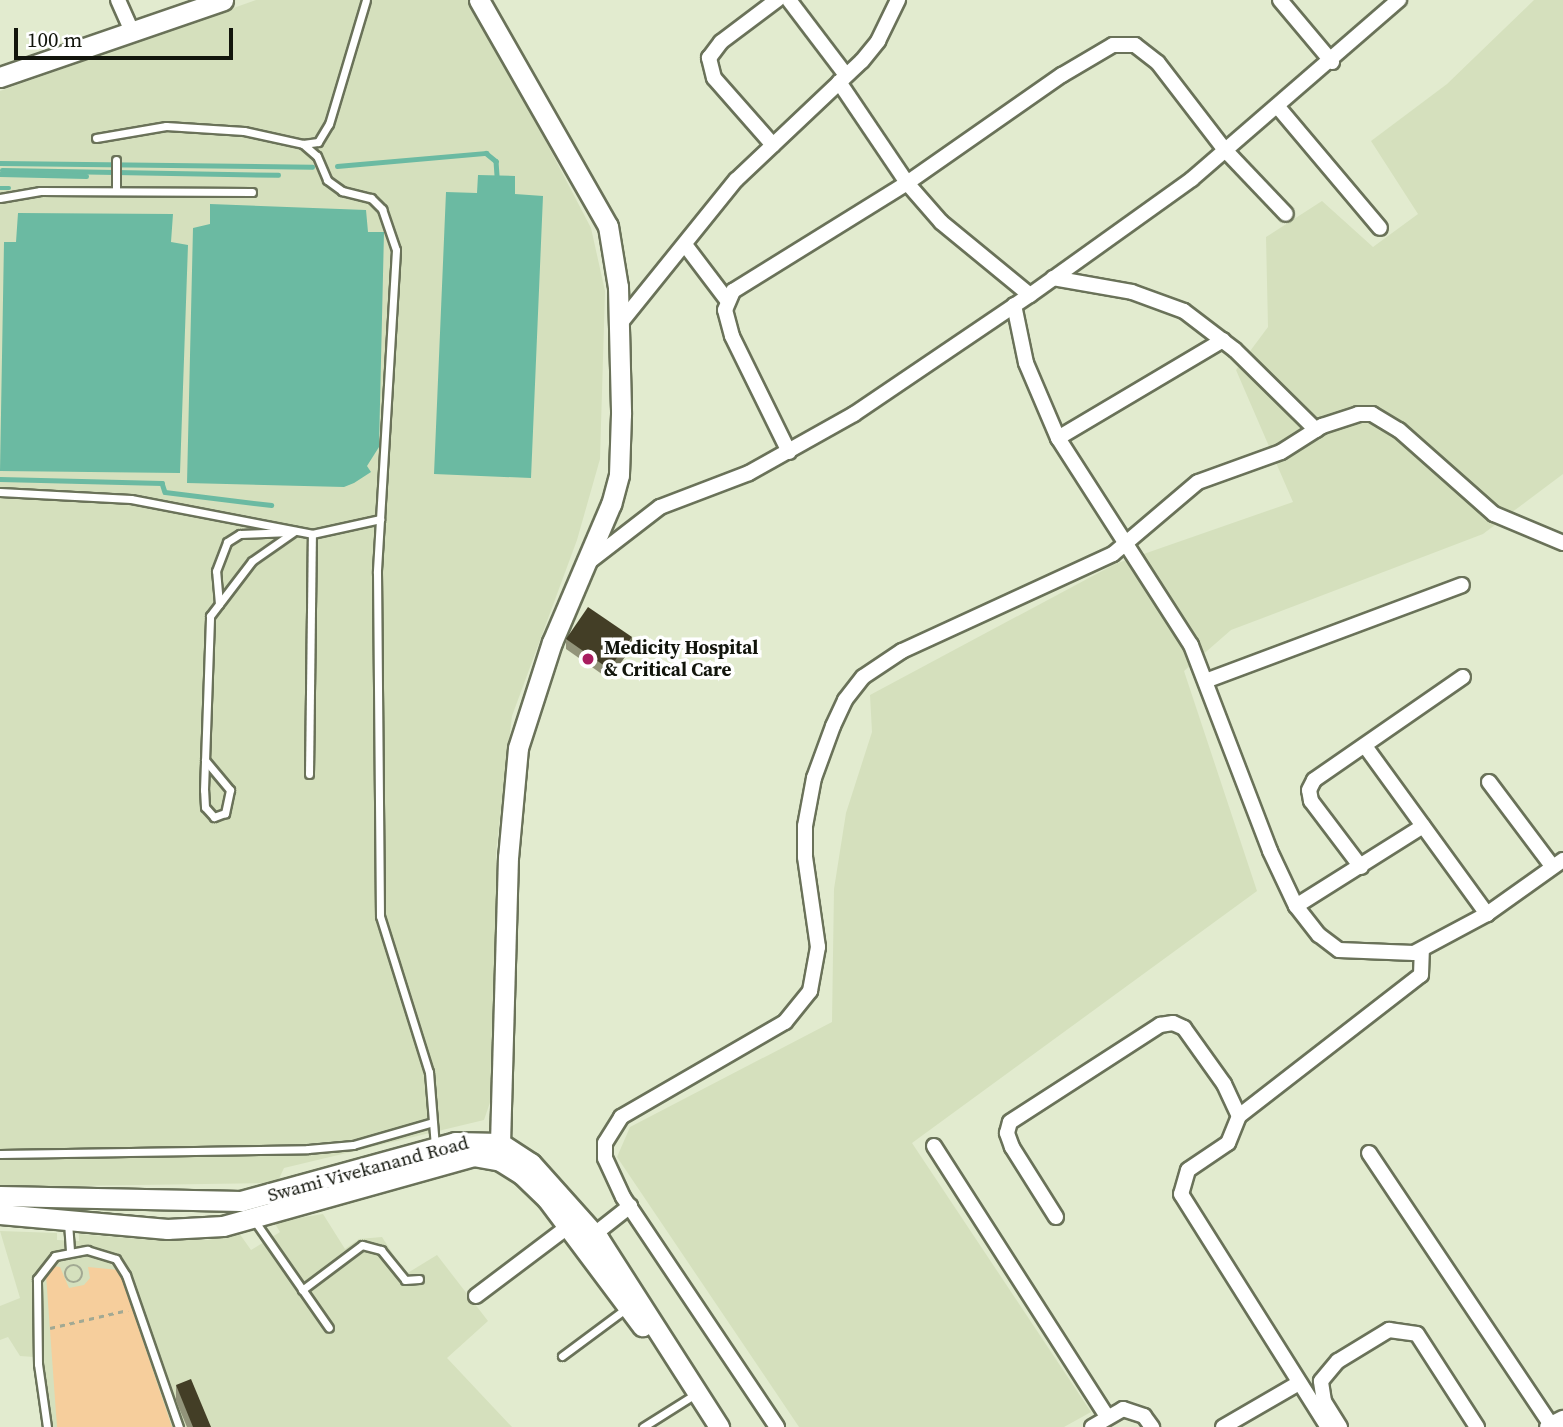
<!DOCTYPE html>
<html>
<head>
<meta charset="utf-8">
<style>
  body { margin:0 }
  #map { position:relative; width:1563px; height:1427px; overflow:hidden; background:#e2ebcf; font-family:"Source Serif 4",serif }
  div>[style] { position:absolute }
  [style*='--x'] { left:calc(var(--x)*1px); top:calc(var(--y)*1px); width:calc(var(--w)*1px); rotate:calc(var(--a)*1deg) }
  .built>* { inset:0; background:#d5e0bd }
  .green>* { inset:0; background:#f6ce9c }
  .water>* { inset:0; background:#6bbaa2 }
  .stream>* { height:4.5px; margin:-2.25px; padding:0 2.25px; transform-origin:2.25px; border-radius:2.25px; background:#6bbaa2 }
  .path>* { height:2.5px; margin-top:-1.25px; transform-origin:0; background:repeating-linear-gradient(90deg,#a2a993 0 5px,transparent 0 10px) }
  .path>.ring { margin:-1.25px; padding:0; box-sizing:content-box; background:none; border:2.5px solid #a2a993; border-radius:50% }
  .roads { filter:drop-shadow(2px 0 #6a7259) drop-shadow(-2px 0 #6a7259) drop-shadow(0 2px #6a7259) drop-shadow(0 -2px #6a7259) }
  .lane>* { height:7px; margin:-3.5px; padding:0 3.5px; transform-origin:3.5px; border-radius:3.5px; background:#fff }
  .street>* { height:14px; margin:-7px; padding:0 7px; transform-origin:7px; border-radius:7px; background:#fff }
  .secondary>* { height:19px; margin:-9.5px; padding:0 9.5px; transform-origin:9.5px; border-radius:9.5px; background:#fff }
  .wall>* { inset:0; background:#92947a }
  .shaded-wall>* { inset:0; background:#737259 }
  .building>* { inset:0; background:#433e26 }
  .dots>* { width:19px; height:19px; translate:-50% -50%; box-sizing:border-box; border:4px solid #fff; border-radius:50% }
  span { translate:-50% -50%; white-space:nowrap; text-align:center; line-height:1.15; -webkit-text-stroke:7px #fff; paint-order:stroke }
  .poi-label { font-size:19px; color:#12150c; font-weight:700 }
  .left { translate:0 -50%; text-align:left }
  .street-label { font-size:19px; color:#12150c }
  .scale { position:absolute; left:14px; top:28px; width:219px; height:32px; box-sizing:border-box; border:4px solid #12150c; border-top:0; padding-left:9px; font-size:21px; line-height:24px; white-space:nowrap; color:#12150c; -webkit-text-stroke:5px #fff; paint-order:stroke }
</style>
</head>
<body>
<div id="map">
  <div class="built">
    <i style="clip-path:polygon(256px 0,472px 0,591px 228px,605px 291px,600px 459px,577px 540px,512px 716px,496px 852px,495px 1088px,484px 1120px,284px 1168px,277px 1183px,0 1187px,0 91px)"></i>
    <i style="clip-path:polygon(1534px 0,1563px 0,1563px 474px,1483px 534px,1231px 630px,1184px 671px,1257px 891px,912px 1143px,1091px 1412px,1064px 1427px,799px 1427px,617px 1157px,630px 1127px,832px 1022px,834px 889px,846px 813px,872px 732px,870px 695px,1115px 564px,1293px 502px,1236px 370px,1268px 327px,1266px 237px,1322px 201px,1373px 247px,1418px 214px,1371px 141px,1447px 84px)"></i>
    <i style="clip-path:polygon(323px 1214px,345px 1249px,359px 1239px,382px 1237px,406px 1274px,437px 1255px,488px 1321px,447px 1358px,512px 1427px,42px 1427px,34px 1357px,20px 1356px,8px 1337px,0 1340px,0 1306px,20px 1298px,0 1231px,57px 1233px,57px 1240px,79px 1241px,79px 1234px,151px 1240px,208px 1240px,239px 1233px,251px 1250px,280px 1232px,274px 1222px)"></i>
  </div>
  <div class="green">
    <i style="clip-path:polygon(53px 1266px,60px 1267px,69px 1288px,84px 1285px,90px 1278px,88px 1267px,119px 1270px,172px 1427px,57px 1427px,46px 1275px)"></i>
  </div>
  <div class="water">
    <i style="clip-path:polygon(478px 175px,515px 176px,515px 194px,543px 196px,531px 478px,434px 474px,446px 192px,477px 193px)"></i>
    <i style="clip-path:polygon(210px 204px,366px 210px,368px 232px,384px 232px,379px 447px,367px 466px,371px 472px,354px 483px,344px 487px,187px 483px,193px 228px,210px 224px)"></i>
    <i style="clip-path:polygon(18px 213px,173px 214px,171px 242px,188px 245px,180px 473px,0 471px,4px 242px,16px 242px)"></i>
  </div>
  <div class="stream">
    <i style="--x:0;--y:163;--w:312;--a:0.7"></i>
    <i style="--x:337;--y:166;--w:150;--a:-5"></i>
    <i style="--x:486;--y:153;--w:13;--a:39"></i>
    <i style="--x:496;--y:161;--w:15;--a:86"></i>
    <i style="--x:2;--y:170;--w:276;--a:1"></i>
    <i style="--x:0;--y:174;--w:86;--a:1.3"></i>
    <i style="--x:0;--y:188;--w:9;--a:0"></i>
    <i style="--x:0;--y:479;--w:162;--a:1.4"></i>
    <i style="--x:162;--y:483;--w:9;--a:72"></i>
    <i style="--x:165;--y:492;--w:107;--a:7"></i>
  </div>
  <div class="path">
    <i class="ring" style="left:65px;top:1265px;width:15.5px;height:15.5px"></i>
    <i style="--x:50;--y:1328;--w:80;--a:-13"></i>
  </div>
  <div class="roads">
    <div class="lane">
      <i style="--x:96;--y:138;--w:71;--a:-9.7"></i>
      <i style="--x:166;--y:126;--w:78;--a:3.7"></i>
      <i style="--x:244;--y:131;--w:60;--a:12.4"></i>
      <i style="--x:303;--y:144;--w:15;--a:-8"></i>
      <i style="--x:318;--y:142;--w:21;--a:-59"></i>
      <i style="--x:329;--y:124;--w:129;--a:-73.4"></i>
      <i style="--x:303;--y:144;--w:18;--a:41"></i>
      <i style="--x:317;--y:156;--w:26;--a:67"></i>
      <i style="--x:327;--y:180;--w:19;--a:36"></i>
      <i style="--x:342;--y:191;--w:30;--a:14"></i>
      <i style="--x:371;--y:198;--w:16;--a:45"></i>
      <i style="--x:382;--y:209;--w:43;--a:71.1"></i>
      <i style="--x:396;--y:250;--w:323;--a:93.4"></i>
      <i style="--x:377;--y:572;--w:344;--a:89.5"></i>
      <i style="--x:380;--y:916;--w:164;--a:72.6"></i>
      <i style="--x:429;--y:1072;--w:74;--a:85.4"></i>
      <i style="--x:116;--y:160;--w:31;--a:90"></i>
      <i style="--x:0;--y:198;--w:41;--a:-9.9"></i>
      <i style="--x:40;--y:191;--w:212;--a:0.3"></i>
      <i style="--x:0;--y:492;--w:131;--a:3.1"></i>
      <i style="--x:131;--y:499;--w:184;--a:10.9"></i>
      <i style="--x:312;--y:534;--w:70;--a:-12.4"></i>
      <i style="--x:219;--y:604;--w:33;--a:-95"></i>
      <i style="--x:216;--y:571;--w:31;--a:-69"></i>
      <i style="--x:227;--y:542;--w:15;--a:-32"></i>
      <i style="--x:240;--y:534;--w:51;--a:-2.2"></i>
      <i style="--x:205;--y:760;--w:39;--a:50"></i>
      <i style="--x:230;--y:790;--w:24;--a:102"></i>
      <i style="--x:225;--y:813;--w:12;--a:160"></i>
      <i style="--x:214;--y:817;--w:13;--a:-132"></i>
      <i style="--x:205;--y:807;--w:17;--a:-93"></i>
      <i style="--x:204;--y:790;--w:174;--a:-88"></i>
      <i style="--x:210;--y:616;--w:69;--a:-52.6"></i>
      <i style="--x:252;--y:561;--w:52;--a:-34.9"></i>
      <i style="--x:309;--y:774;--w:240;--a:-89.3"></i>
      <i style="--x:0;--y:1154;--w:308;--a:-0.9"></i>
      <i style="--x:308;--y:1149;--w:45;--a:-5.1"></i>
      <i style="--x:353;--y:1145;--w:83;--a:-16"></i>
      <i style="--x:254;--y:1220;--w:131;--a:55.2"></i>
      <i style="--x:68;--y:1222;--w:30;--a:86"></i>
      <i style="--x:302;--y:1290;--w:75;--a:-36.9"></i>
      <i style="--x:362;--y:1245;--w:20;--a:15"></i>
      <i style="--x:381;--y:1250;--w:38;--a:51"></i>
      <i style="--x:405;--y:1280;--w:14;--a:-4"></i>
      <i style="--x:562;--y:1356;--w:82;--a:-36.6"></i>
      <i style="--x:47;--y:1427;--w:64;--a:-98.1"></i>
      <i style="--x:38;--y:1364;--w:85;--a:-90.7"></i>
      <i style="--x:37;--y:1279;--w:29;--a:-52"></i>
      <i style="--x:55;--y:1256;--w:33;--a:-11"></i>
      <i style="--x:87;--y:1250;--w:30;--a:17"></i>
      <i style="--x:116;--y:1259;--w:19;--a:58"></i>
      <i style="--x:126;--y:1275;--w:161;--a:70.8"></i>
      <i style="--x:643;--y:1427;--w:64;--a:-32.2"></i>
    </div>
    <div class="street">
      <i style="--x:118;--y:0;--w:32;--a:66"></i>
      <i style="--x:789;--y:0;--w:94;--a:52.8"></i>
      <i style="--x:1280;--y:0;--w:81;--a:50"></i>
      <i style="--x:839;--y:82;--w:122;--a:56"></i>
      <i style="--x:907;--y:183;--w:52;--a:48.9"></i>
      <i style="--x:941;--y:222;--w:115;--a:39.4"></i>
      <i style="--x:1278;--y:107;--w:158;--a:49.9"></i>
      <i style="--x:773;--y:145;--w:89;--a:-131.4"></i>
      <i style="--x:714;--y:78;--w:21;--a:-104"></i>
      <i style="--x:709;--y:58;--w:20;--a:-53"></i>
      <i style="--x:721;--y:42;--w:70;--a:-36.9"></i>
      <i style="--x:686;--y:246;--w:68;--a:52.8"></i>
      <i style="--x:1053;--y:278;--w:80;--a:10"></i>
      <i style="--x:1132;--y:292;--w:55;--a:20.1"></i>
      <i style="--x:1184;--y:311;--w:64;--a:37.4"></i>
      <i style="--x:1235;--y:350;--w:114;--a:44.6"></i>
      <i style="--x:1014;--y:305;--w:59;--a:78.3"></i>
      <i style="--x:1026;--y:363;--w:82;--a:66.9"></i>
      <i style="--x:1058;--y:438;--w:246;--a:57.3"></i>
      <i style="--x:1191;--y:645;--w:221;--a:69"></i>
      <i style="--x:1270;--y:851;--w:61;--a:64.7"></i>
      <i style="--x:1296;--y:906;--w:37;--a:52"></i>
      <i style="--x:1319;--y:935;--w:25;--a:37"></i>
      <i style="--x:1339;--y:950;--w:75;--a:2.3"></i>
      <i style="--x:1414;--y:953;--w:83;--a:-28.1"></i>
      <i style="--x:1487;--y:914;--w:93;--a:-35.4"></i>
      <i style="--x:618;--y:326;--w:188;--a:-51.1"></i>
      <i style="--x:736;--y:180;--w:173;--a:-43.4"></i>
      <i style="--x:862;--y:61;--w:26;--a:-51"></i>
      <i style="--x:878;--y:41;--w:46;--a:-64"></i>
      <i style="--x:1058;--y:438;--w:192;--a:-30.7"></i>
      <i style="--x:789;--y:452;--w:129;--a:-116.2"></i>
      <i style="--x:732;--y:336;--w:27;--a:-105"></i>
      <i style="--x:725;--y:310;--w:21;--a:-67"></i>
      <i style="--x:733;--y:291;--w:205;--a:-31.8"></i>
      <i style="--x:907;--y:183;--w:189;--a:-34.9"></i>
      <i style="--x:1062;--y:75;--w:59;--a:-30.5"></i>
      <i style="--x:1113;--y:45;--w:22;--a:0"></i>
      <i style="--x:1135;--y:45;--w:29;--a:38"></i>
      <i style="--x:1158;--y:63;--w:110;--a:52.4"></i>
      <i style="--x:1225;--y:150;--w:88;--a:46.4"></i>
      <i style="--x:585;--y:565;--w:95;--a:-37.7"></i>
      <i style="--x:660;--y:507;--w:95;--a:-20.9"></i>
      <i style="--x:749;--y:473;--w:120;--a:-29.3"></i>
      <i style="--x:854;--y:414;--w:212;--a:-34.1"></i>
      <i style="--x:1030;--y:295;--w:199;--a:-35.6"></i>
      <i style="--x:1192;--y:179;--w:274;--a:-40.9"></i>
      <i style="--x:1208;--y:680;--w:271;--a:-20.5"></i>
      <i style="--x:1365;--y:746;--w:208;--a:54"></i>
      <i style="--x:1489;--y:782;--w:105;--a:53.1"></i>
      <i style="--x:1361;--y:867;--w:83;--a:-127.1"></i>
      <i style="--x:1311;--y:801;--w:11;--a:-100"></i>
      <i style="--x:1309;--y:790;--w:11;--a:-63"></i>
      <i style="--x:1314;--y:780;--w:181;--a:-34.7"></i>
      <i style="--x:1296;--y:906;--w:150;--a:-32.2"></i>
      <i style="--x:1239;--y:1116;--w:230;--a:-37.8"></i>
      <i style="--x:1421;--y:975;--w:24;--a:-88"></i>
      <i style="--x:934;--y:1146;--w:322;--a:57.4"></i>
      <i style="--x:1369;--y:1153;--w:327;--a:56.2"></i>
      <i style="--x:1056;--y:1217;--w:83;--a:-122.2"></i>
      <i style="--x:1012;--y:1147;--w:15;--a:-110"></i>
      <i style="--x:1007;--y:1133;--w:11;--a:-75"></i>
      <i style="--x:1010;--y:1122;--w:179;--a:-32.9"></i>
      <i style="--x:1160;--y:1025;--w:13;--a:-9"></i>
      <i style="--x:1173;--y:1023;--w:12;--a:24"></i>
      <i style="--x:1184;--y:1028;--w:69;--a:54.5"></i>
      <i style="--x:1224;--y:1084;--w:35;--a:65"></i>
      <i style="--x:1239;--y:1116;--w:29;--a:112"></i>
      <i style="--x:1228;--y:1143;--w:48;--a:146"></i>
      <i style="--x:1188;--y:1170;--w:25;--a:106"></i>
      <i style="--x:1181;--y:1194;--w:275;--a:57.8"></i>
      <i style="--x:587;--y:1240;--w:55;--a:-38.3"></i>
      <i style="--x:476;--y:1296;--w:116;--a:-37"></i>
      <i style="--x:777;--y:1427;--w:277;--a:-123.8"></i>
      <i style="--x:623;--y:1197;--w:43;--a:-114.8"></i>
      <i style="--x:605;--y:1158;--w:15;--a:-90"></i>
      <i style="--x:605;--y:1143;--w:31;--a:-58"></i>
      <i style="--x:621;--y:1117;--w:190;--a:-30.1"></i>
      <i style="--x:785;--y:1022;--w:40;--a:-51"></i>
      <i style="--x:810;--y:991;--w:45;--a:-79.7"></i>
      <i style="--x:818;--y:947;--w:91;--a:-98.2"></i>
      <i style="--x:805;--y:857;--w:31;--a:-90"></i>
      <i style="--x:805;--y:826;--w:49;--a:-79.4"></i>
      <i style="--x:814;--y:778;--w:55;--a:-69.9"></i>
      <i style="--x:833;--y:726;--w:29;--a:-65"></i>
      <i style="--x:845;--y:700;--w:29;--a:-52"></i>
      <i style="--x:863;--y:677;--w:47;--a:-33.7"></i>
      <i style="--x:902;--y:651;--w:232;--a:-24.7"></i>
      <i style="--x:1113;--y:554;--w:111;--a:-40.3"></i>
      <i style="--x:1198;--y:482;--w:88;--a:-19.9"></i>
      <i style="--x:1281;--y:452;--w:49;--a:-32.4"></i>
      <i style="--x:1322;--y:426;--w:38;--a:-18"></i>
      <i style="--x:1358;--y:414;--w:14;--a:0"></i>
      <i style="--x:1372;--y:414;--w:31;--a:31"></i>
      <i style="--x:1399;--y:430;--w:127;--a:41.5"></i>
      <i style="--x:1494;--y:514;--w:75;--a:22.8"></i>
      <i style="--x:1092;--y:1427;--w:36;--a:-30"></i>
      <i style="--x:1123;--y:1409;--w:22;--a:18"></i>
      <i style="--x:1144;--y:1416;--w:14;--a:54"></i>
      <i style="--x:1223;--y:1427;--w:88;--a:-30.1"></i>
      <i style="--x:1340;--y:1427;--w:31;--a:-122"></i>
      <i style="--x:1324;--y:1401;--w:20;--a:-99"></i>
      <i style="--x:1321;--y:1381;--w:26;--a:-50"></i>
      <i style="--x:1338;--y:1361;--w:60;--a:-31.3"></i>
      <i style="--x:1389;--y:1330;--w:28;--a:8"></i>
      <i style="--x:1417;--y:1334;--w:111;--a:57.2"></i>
    </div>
    <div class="secondary">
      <i style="--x:479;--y:0;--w:260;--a:60.3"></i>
      <i style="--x:608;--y:226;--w:62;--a:80.7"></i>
      <i style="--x:618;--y:287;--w:127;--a:88.6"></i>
      <i style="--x:621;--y:414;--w:61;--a:91.9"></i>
      <i style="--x:619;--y:475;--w:30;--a:105"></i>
      <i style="--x:611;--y:504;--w:150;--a:113.1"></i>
      <i style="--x:552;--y:642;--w:111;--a:107.8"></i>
      <i style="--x:518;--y:748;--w:109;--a:95.2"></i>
      <i style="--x:508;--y:857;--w:286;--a:91.6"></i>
      <i style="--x:0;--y:77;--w:236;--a:-19"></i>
      <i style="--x:0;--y:1196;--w:241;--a:1.2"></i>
      <i style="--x:241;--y:1201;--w:222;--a:-15.4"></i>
      <i style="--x:455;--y:1142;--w:45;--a:1.3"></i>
      <i style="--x:500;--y:1143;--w:37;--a:33"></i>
      <i style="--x:531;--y:1163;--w:102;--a:48.2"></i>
      <i style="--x:599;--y:1239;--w:223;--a:57.4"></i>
      <i style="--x:0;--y:1214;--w:168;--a:5.1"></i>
      <i style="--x:167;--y:1229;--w:56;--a:-3.1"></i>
      <i style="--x:223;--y:1226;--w:260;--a:-15.6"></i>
      <i style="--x:473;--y:1156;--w:27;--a:10"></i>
      <i style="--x:500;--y:1161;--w:25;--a:32"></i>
      <i style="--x:521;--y:1174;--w:36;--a:44"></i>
      <i style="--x:547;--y:1199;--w:159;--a:53.2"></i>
      <i style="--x:1549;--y:1427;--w:16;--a:-27"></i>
    </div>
  </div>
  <div class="wall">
    <i style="clip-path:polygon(566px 639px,632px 647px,609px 679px,566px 649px)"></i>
    <i style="clip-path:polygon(176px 1385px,211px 1427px,187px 1427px,176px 1401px)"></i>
  </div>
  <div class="shaded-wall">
    <i style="clip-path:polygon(632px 637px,632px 647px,609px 679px,609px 669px)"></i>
  </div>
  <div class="building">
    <i style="clip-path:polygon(588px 607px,632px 637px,609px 669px,566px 639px)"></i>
    <i style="clip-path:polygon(191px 1379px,211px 1427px,193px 1427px,176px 1385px)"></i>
  </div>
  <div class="dots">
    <i style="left:588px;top:659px;background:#a81d5f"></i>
  </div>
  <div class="poi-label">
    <span class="left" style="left:604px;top:659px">Medicity Hospital<br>&amp; Critical Care</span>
  </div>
  <div class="street-label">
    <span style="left:368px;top:1169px;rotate:-15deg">Swami Vivekanand Road</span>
  </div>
  <div class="scale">100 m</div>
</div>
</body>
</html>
